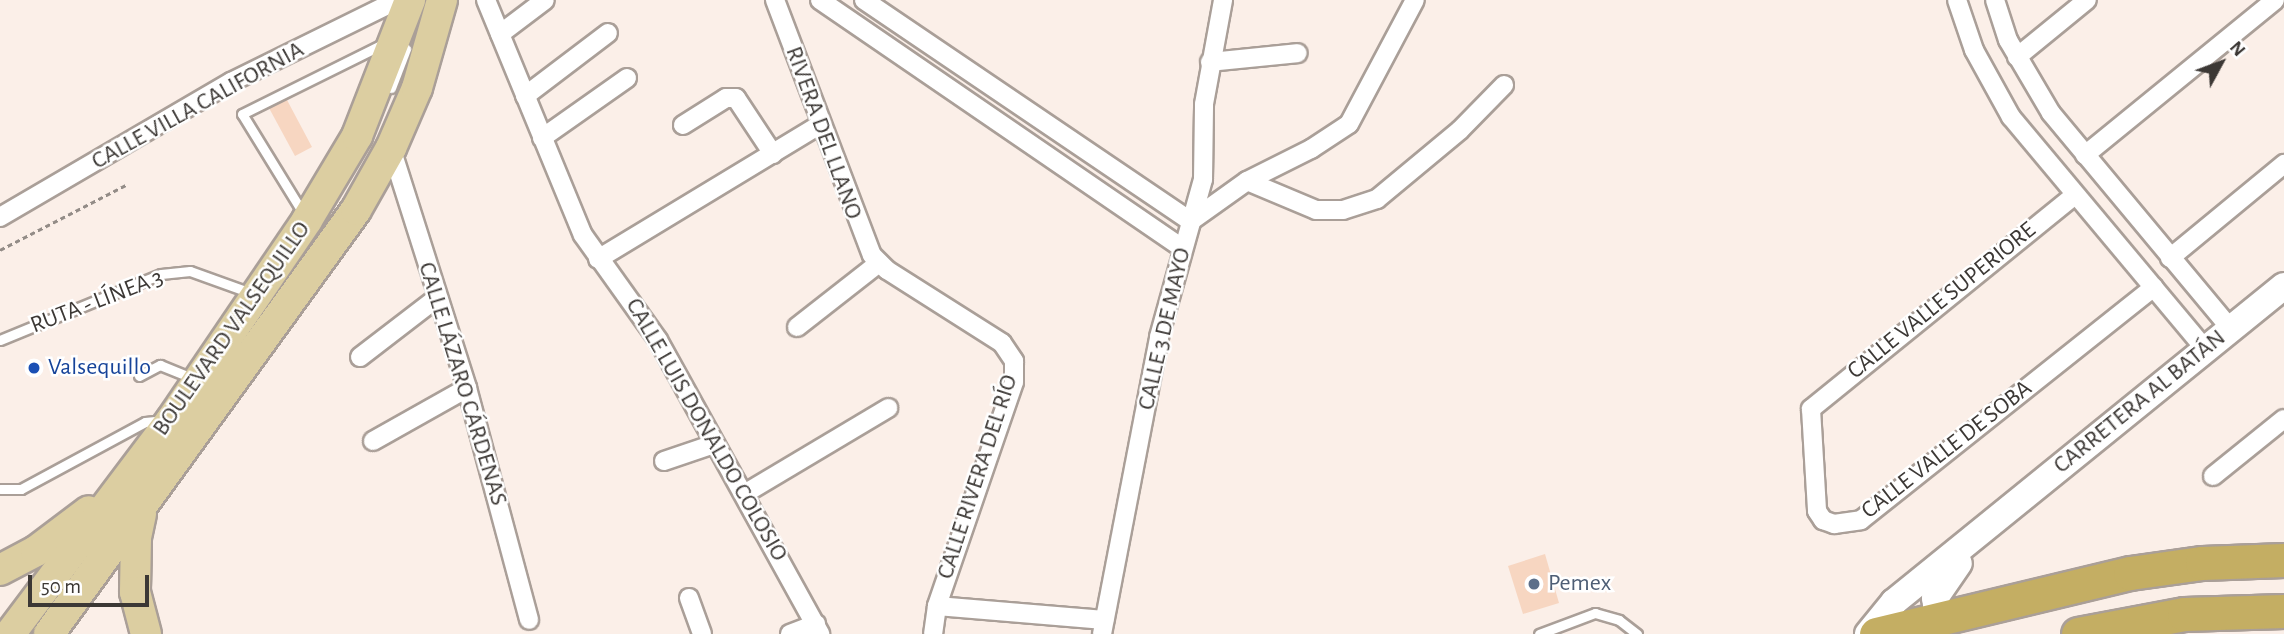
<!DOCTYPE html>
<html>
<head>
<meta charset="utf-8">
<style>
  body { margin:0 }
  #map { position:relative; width:2284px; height:634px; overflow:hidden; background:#fbefe8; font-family:"Alegreya Sans",sans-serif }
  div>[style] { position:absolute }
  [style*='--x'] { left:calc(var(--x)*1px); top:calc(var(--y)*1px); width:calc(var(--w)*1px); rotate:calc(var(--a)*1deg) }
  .building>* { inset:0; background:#f7d6c1 }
  .path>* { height:2.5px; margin-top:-1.25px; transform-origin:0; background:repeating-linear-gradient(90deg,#938c87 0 5px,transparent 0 8.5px) }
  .roads { filter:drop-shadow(2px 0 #aa9f98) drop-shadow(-2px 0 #aa9f98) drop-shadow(0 2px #aa9f98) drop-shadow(0 -2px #aa9f98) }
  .lane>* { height:9px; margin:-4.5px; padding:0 4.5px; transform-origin:4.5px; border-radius:4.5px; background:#fff }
  .street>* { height:18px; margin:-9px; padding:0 9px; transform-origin:9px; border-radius:9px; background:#fff }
  .secondary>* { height:26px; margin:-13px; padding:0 13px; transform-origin:13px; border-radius:13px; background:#fff }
  .primary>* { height:30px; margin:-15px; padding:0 15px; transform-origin:15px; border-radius:15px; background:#dccea1 }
  .highway>* { height:33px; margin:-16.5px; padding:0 16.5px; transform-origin:16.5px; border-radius:16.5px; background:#c4ae63 }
  .dots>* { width:19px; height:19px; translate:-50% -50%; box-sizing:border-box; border:4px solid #fff; border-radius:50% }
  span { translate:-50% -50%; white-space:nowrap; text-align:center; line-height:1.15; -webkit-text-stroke:5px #fff; paint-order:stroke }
  .street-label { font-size:24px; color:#3c3835 }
  .transit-label { font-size:24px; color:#164399 }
  .left { translate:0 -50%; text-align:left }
  .service-label { font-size:24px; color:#4e5e75 }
  .north { position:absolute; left:2186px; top:28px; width:70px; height:70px; -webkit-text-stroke:5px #fff; paint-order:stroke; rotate:49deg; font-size:19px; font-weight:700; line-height:28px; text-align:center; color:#3c3835 }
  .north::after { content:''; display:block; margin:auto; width:24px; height:32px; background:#3c3835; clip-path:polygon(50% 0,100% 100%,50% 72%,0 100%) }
  .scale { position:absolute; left:28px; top:575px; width:121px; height:32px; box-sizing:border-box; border:4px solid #3c3835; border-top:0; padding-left:9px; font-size:21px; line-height:24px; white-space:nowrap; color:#3c3835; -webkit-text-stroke:5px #fff; paint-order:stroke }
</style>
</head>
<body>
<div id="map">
  <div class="building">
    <i style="clip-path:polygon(287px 100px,312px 147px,295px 156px,269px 108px)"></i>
    <i style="clip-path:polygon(1545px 554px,1559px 603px,1523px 614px,1508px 566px)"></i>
  </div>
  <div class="path">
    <i style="--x:0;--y:250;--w:144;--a:-27.3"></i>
  </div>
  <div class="roads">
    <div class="lane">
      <i style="--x:391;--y:88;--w:42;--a:-69"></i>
      <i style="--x:303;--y:213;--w:116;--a:-121.6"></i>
      <i style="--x:242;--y:114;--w:160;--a:-26.4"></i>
      <i style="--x:0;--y:340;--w:174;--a:-22.3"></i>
      <i style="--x:161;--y:274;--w:29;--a:-6"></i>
      <i style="--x:190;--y:271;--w:65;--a:19.8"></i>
      <i style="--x:139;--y:376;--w:24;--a:-28"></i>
      <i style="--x:160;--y:365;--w:37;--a:22"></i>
      <i style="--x:0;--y:489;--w:21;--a:0"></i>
      <i style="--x:21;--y:489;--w:141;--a:-28.4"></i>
      <i style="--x:145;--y:422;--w:18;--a:-6"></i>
      <i style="--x:1539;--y:634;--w:60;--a:-20.6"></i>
      <i style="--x:1595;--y:613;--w:25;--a:16"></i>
      <i style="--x:1619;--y:620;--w:23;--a:38"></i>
    </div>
    <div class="street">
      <i style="--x:486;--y:0;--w:254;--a:67.6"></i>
      <i style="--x:583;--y:235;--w:129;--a:54.5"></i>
      <i style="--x:658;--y:340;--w:336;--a:61.1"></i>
      <i style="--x:775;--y:0;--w:273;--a:69.2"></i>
      <i style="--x:872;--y:255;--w:21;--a:45"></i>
      <i style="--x:887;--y:270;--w:136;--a:32.4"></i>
      <i style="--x:1002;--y:343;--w:22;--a:56"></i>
      <i style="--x:1014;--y:361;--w:21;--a:90"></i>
      <i style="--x:1014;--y:382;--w:237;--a:109"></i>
      <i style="--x:937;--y:606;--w:28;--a:98"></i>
      <i style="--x:820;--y:0;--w:437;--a:34.4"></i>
      <i style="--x:864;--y:0;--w:395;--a:34.1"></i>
      <i style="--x:1957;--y:0;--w:53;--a:71.2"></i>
      <i style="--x:1974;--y:50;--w:77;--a:61.1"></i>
      <i style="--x:2011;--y:117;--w:302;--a:50.1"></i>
      <i style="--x:1995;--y:0;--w:42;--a:72"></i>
      <i style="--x:2008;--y:40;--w:85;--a:59.5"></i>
      <i style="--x:2051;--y:113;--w:281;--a:50.2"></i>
      <i style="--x:500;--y:34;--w:56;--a:-37.1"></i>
      <i style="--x:2017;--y:57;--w:90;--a:-39.2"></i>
      <i style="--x:1210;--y:62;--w:88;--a:-5.8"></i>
      <i style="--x:525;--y:96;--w:104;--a:-37.2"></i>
      <i style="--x:683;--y:125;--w:51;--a:-32.1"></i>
      <i style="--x:726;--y:98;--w:10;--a:0"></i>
      <i style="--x:736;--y:98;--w:67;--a:56.5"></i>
      <i style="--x:542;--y:138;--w:104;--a:-35.2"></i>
      <i style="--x:391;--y:148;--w:252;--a:72.4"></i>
      <i style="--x:467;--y:388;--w:240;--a:75"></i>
      <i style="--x:2085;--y:155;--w:245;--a:-39.2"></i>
      <i style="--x:1247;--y:181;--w:75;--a:22.8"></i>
      <i style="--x:1316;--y:210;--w:27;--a:0"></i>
      <i style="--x:1343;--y:210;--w:36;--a:-18"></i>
      <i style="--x:1377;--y:199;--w:108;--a:-39.7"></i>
      <i style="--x:1460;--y:130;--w:63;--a:-45.6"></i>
      <i style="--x:2075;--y:195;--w:340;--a:141"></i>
      <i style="--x:1811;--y:409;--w:102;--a:86.6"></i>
      <i style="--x:1817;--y:511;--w:11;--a:56"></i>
      <i style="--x:1823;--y:520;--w:12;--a:20"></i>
      <i style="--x:1834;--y:524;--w:27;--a:-8"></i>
      <i style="--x:1861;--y:520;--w:374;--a:-38.5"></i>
      <i style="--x:0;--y:217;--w:268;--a:-30.3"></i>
      <i style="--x:231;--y:82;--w:186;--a:-26.2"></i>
      <i style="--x:1191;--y:221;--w:69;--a:-35.5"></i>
      <i style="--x:1247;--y:181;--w:72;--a:-26.6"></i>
      <i style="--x:1311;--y:149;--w:45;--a:-33.3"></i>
      <i style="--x:1349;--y:124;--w:140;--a:-62"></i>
      <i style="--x:2170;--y:258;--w:148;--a:-39.5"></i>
      <i style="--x:598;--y:259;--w:258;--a:-31.2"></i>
      <i style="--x:797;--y:327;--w:104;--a:-38"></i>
      <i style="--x:360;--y:357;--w:97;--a:-37.5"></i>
      <i style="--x:373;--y:441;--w:108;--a:-29.4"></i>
      <i style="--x:664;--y:461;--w:53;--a:-18.8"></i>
      <i style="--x:2213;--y:476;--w:91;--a:-38.8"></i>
      <i style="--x:744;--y:494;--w:168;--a:-30.8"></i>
      <i style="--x:689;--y:598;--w:38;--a:70"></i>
      <i style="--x:937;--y:606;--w:168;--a:4.8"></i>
      <i style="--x:790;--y:634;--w:28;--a:-21"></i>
      <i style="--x:1102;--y:634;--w:302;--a:-79.1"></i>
      <i style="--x:1159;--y:337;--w:164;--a:-74.4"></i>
      <i style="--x:1203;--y:179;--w:75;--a:-89.2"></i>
      <i style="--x:1204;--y:104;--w:106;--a:-79.6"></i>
    </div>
    <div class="secondary">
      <i style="--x:1938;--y:621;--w:23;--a:-97"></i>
      <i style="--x:1935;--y:598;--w:42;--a:-55.6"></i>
      <i style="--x:1868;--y:634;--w:41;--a:-50.9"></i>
      <i style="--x:1894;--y:602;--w:502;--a:-39.02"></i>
    </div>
    <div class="primary">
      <i style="--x:141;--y:514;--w:25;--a:102"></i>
      <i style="--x:136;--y:538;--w:54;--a:91.1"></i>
      <i style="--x:135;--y:592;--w:43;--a:75.3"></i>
      <i style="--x:0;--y:570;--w:41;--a:-27.8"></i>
      <i style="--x:36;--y:551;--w:66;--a:-37"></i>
      <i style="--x:10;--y:634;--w:269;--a:-53"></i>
      <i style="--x:172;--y:419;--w:240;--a:-55.8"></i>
      <i style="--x:307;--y:220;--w:98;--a:-59.2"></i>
      <i style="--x:357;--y:136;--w:146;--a:-68.7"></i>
      <i style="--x:49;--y:634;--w:523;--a:-54.09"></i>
      <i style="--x:356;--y:210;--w:71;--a:-60.6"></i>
      <i style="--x:391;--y:148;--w:65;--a:-66.6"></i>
      <i style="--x:417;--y:88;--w:91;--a:-74.1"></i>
    </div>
    <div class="highway">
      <i style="--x:1876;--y:634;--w:261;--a:-13.5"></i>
      <i style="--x:2130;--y:573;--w:73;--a:-7.9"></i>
      <i style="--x:2202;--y:563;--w:82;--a:-2.1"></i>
      <i style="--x:2078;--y:634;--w:108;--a:-10.7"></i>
      <i style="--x:2184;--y:614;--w:100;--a:-1.7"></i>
    </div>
  </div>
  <div class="dots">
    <i style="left:34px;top:368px;background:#1a4fb4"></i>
    <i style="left:1534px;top:584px;background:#5c6f8a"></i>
  </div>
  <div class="street-label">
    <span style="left:198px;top:106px;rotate:-29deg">CALLE VILLA CALIFORNIA</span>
    <span style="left:823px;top:133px;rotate:70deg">RIVERA DEL LLANO</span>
    <span style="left:1942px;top:301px;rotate:-39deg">CALLE VALLE SUPERIORE</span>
    <span style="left:97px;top:302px;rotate:-21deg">RUTA - LÍNEA 3</span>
    <span style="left:232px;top:329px;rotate:-55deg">BOULEVARD VALSEQUILLO</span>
    <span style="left:1165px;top:329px;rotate:-77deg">CALLE 3 DE MAYO</span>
    <span style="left:462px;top:384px;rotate:73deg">CALLE LÁZARO CÁRDENAS</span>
    <span style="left:2140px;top:402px;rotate:-39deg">CARRETERA AL BATÁN</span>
    <span style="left:706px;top:430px;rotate:60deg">CALLE LUIS DONALDO COLOSIO</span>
    <span style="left:1947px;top:450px;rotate:-38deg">CALLE VALLE DE SOBA</span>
    <span style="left:978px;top:477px;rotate:-72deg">CALLE RIVERA DEL RÍO</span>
  </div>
  <div class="transit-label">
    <span class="left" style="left:48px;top:368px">Valsequillo</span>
  </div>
  <div class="service-label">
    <span class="left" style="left:1548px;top:584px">Pemex</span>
  </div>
  <div class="north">N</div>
  <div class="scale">50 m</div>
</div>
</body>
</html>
